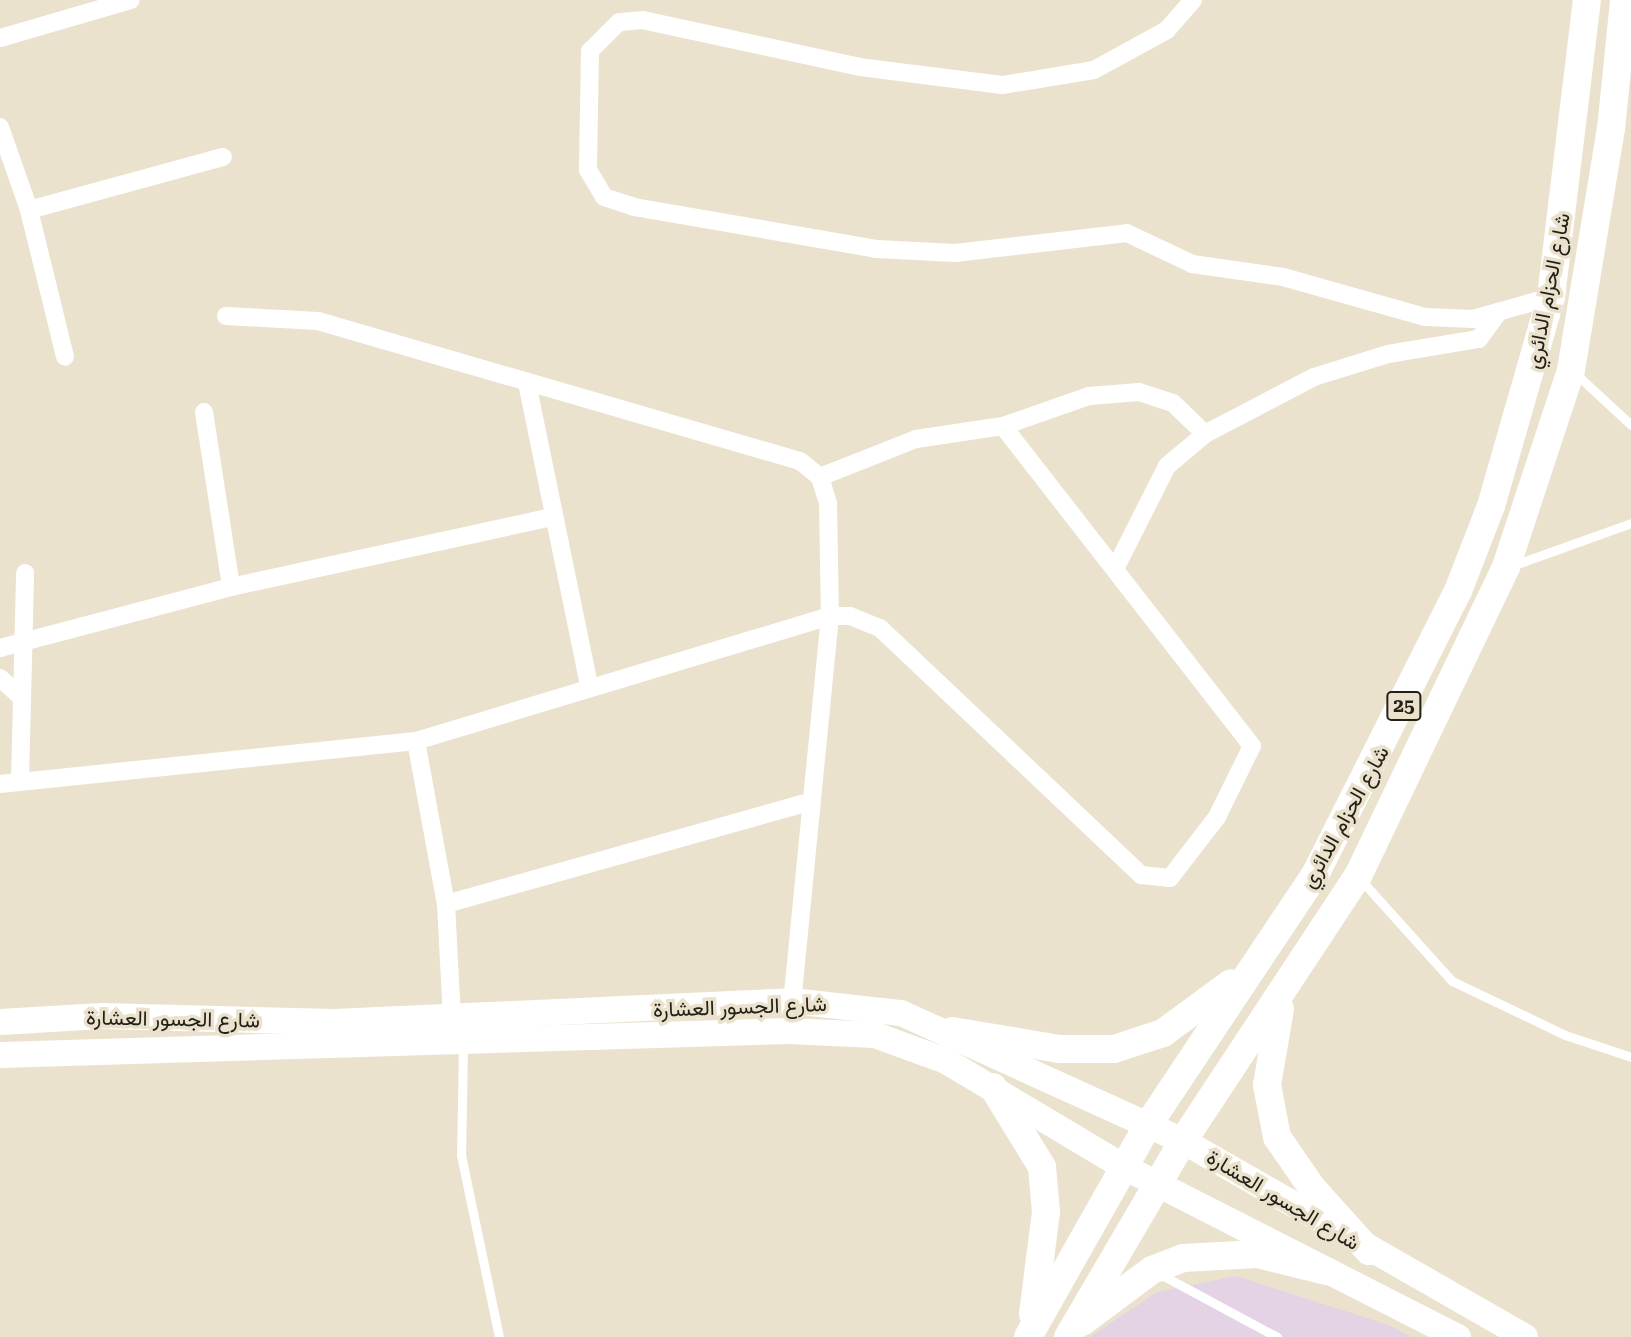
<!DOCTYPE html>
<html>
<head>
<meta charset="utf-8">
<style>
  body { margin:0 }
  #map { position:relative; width:1631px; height:1337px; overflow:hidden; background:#ebe2ce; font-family:"Roboto Serif",Vazirmatn,serif }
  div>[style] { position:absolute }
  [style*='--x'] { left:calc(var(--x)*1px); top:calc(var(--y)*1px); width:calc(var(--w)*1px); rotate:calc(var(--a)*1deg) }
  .industrial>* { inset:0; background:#e3d3e5 }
  .lane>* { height:9px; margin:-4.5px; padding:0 4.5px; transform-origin:4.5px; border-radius:4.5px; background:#fff }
  .street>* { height:18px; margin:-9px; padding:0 9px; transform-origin:9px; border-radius:9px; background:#fff }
  .secondary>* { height:26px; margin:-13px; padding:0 13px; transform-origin:13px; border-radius:13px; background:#fff }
  .primary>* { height:28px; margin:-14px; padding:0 14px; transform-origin:14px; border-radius:14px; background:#fff }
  span { translate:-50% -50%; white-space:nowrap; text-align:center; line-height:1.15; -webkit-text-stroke:7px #ebe2ce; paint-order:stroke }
  .shield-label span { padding:2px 5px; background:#ebe2ce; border:2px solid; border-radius:5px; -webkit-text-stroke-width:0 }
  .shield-label { font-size:19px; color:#232018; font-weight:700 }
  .street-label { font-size:21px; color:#232018 }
</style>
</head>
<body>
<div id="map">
  <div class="industrial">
    <i style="clip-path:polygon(1236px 1276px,1389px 1325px,1411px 1337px,1090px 1337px,1157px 1292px)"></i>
  </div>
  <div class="lane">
    <i style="--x:1576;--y:374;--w:75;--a:42.8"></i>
    <i style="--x:1514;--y:565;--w:124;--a:-19.7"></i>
    <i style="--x:1361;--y:880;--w:136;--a:48"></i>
    <i style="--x:1452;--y:981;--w:125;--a:25.5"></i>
    <i style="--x:1565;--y:1035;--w:70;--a:18.4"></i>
    <i style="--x:463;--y:1045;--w:110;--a:91"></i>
    <i style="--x:461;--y:1155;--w:186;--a:78.2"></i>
    <i style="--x:1160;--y:1274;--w:133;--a:28.3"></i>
  </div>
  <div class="street">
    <i style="--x:1193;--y:0;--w:40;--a:131"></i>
    <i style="--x:1167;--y:30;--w:83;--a:151.3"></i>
    <i style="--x:1094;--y:70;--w:93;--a:170.7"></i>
    <i style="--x:1002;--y:85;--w:143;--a:-172.8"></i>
    <i style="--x:860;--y:67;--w:222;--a:-167.8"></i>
    <i style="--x:643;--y:20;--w:24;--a:175"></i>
    <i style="--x:619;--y:22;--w:41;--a:135"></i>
    <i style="--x:590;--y:51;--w:119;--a:91"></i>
    <i style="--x:588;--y:170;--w:31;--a:59"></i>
    <i style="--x:604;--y:197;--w:32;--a:18"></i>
    <i style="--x:634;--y:207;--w:247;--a:9.8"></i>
    <i style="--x:877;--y:249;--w:78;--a:2.9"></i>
    <i style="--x:955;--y:253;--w:173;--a:-6.6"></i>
    <i style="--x:1127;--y:233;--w:72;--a:25.5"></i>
    <i style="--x:1192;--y:264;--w:92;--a:8.1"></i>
    <i style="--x:1283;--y:277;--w:148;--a:15.7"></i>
    <i style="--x:1425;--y:317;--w:48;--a:2.4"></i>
    <i style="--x:1473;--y:319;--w:81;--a:-15.8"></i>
    <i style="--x:0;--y:38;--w:136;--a:-16.2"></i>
    <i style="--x:0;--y:127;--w:88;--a:70.7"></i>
    <i style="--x:29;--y:210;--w:151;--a:76.2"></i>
    <i style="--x:29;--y:210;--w:201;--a:-15.3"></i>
    <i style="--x:226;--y:316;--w:92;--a:3.1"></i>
    <i style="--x:318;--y:321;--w:502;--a:16.2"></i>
    <i style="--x:800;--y:461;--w:26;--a:39"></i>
    <i style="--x:820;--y:477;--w:28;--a:73"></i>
    <i style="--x:828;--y:504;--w:112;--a:89"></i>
    <i style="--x:830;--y:616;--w:387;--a:95.6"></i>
    <i style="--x:527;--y:383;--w:308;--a:78.4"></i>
    <i style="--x:204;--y:412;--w:177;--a:81.2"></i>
    <i style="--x:1003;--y:426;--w:91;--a:-19.2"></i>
    <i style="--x:1089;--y:396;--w:50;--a:-4.6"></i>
    <i style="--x:1139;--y:392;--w:36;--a:18"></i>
    <i style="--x:1173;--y:403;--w:45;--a:44.1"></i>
    <i style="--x:1115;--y:569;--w:115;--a:-63.2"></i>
    <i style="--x:1167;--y:466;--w:50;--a:-40.1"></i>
    <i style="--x:1205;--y:434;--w:123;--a:-27.6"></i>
    <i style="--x:1314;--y:377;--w:77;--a:-17.3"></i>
    <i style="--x:1388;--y:354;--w:92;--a:-9.4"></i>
    <i style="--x:1479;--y:339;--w:34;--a:-54"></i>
    <i style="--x:0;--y:648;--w:239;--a:-14.8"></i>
    <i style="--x:231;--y:587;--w:328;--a:-12.3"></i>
    <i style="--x:0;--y:678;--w:28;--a:42"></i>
    <i style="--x:416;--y:741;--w:166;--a:79.6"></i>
    <i style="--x:446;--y:904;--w:113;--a:87"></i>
    <i style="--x:20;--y:782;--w:209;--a:-88.6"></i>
    <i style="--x:0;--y:784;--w:418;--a:-5.9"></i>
    <i style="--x:416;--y:741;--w:432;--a:-16.8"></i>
    <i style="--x:830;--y:616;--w:20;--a:0"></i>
    <i style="--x:850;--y:616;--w:32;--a:22"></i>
    <i style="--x:880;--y:628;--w:359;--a:43.4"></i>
    <i style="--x:1141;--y:875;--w:29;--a:6"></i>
    <i style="--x:1170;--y:878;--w:77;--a:-52.4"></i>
    <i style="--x:1217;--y:817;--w:79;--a:-63.8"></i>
    <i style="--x:1252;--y:746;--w:405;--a:-127.9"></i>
    <i style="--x:1003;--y:426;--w:88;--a:171.5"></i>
    <i style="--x:916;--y:439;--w:103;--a:158.4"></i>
    <i style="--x:446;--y:904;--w:376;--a:-15.7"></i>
  </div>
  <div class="secondary">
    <i style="--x:0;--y:1022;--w:102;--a:-3.4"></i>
    <i style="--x:102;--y:1016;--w:233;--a:1.5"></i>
    <i style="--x:335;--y:1022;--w:457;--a:-2.6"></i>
    <i style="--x:792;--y:1001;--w:110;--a:6.3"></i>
    <i style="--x:901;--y:1013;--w:310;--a:24.4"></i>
    <i style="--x:1183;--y:1141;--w:394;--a:29.8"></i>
    <i style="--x:0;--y:1055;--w:789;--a:-1.74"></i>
    <i style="--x:789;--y:1031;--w:86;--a:2.7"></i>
    <i style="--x:875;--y:1035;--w:76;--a:20.1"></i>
    <i style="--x:946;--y:1061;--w:207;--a:30.8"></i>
    <i style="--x:1124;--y:1167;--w:375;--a:27"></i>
  </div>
  <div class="primary">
    <i style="--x:1280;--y:1009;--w:77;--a:99.7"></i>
    <i style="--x:1267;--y:1085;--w:53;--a:79.1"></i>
    <i style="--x:1277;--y:1137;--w:62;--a:55.5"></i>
    <i style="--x:1312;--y:1188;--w:85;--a:47.9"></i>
    <i style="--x:952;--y:1031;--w:109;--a:9.5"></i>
    <i style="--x:1059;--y:1049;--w:55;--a:0"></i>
    <i style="--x:1114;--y:1049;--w:52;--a:-18.1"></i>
    <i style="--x:1163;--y:1033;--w:84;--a:-36.3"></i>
    <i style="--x:993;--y:1087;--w:94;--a:58.5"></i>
    <i style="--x:1042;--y:1167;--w:45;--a:84.9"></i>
    <i style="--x:1046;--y:1212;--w:103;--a:97.3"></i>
    <i style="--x:1082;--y:1322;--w:87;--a:-36.6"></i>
    <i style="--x:1152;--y:1270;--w:33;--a:-21"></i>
    <i style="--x:1183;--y:1258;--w:74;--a:-3.1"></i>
    <i style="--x:1257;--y:1254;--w:71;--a:13.8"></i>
    <i style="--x:1028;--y:1337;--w:244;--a:-60.5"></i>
    <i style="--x:1148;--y:1125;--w:303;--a:-56.3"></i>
    <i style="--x:1316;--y:873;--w:316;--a:-63.3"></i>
    <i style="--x:1458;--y:591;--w:91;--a:-68.8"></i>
    <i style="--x:1491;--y:506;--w:217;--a:-74"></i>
    <i style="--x:1551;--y:297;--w:299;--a:-83.1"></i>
    <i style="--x:1068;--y:1337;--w:227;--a:-59.6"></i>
    <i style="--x:1183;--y:1141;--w:318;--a:-56.6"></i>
    <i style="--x:1358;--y:876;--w:343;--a:-64.4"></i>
    <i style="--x:1506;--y:567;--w:207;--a:-71.7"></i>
    <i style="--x:1571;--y:370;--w:244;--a:-80.6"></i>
    <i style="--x:1611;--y:129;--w:130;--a:-84.2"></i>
  </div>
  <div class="shield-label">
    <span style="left:1404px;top:706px">25</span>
  </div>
  <div class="street-label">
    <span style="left:1548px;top:291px;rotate:-79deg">شارع الحزام الدائري</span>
    <span style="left:1345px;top:817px;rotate:-61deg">شارع الحزام الدائري</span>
    <span style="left:740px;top:1007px;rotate:-2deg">شارع الجسور العشارة</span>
    <span style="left:173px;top:1019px;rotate:1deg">شارع الجسور العشارة</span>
    <span style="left:1283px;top:1200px;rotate:31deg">شارع الجسور العشارة</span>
  </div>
</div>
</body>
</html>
